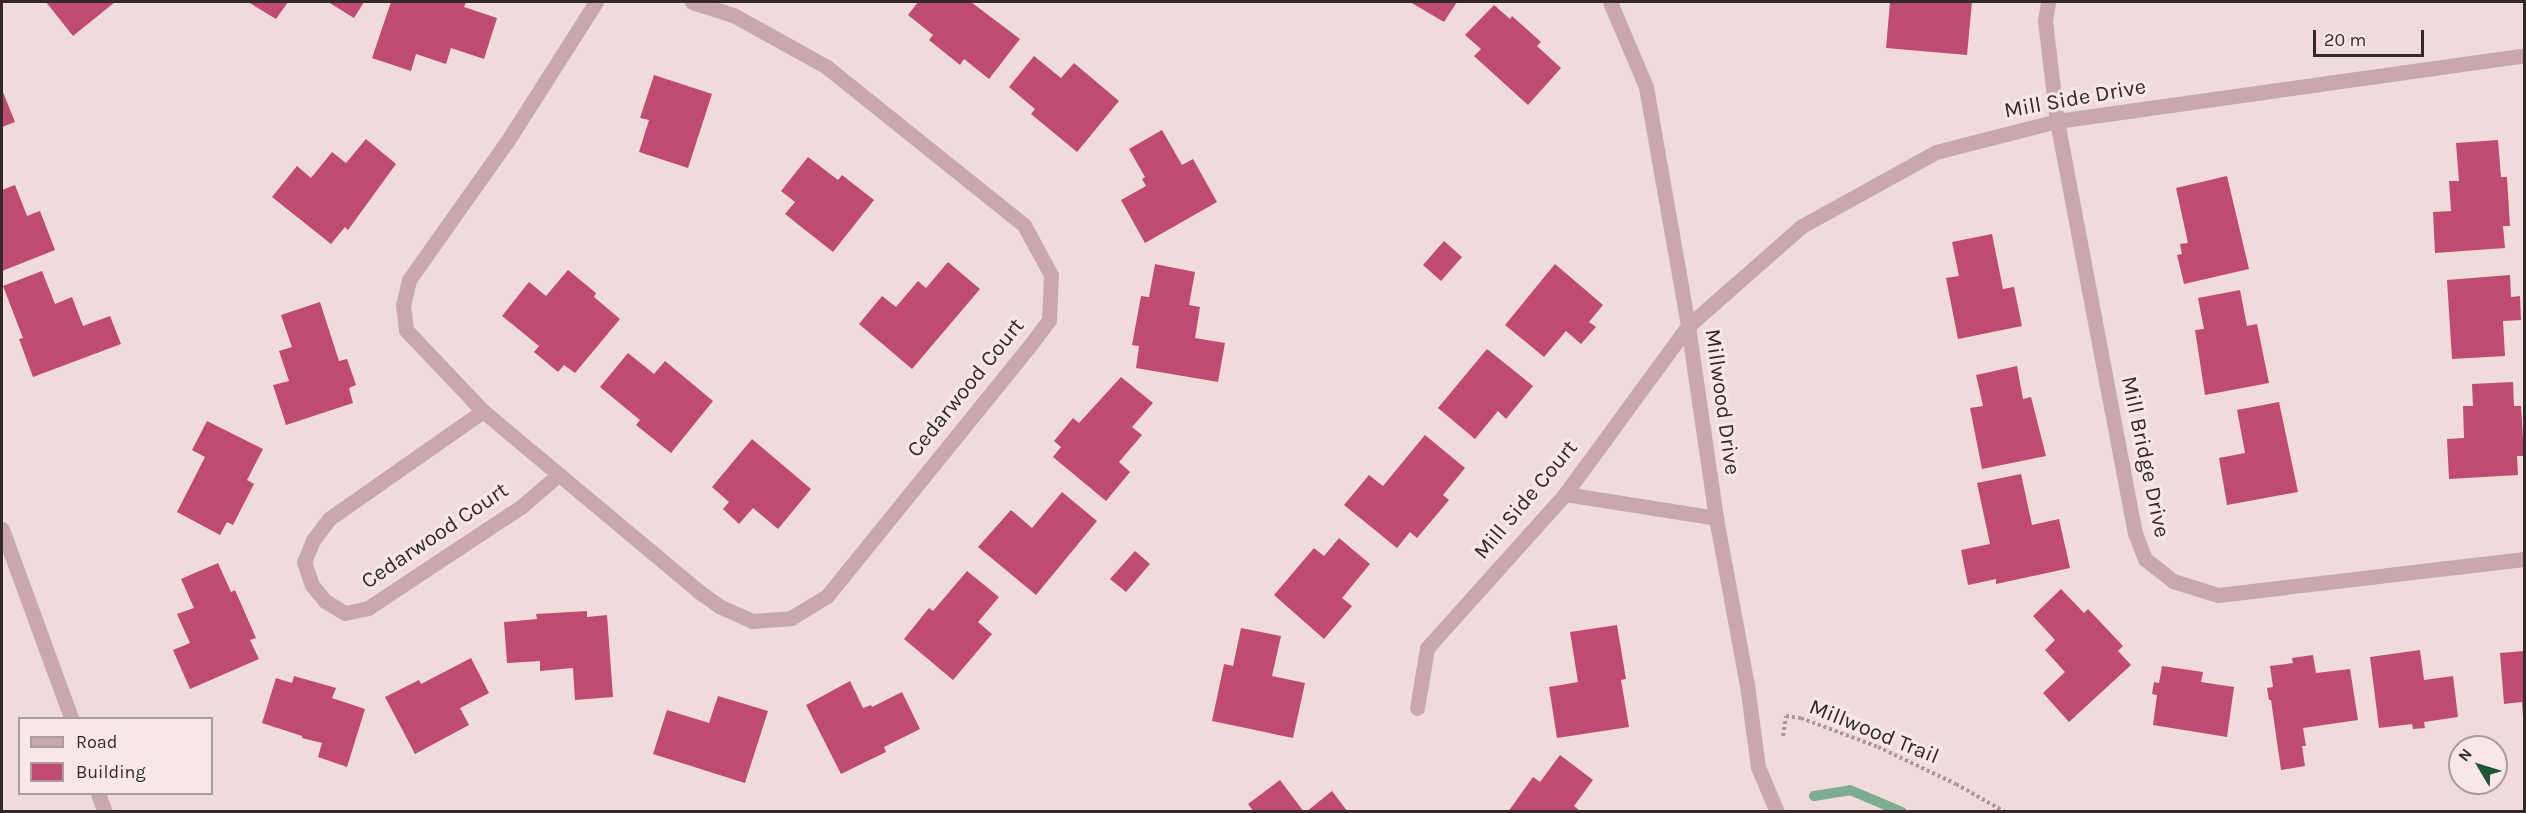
<!DOCTYPE html>
<html>
<head>
<meta charset="utf-8">
<style>
  body { margin:0 }
  #map { position:relative; width:2526px; height:813px; overflow:hidden; background:#f0dbdc; font-family:Karla,sans-serif }
  div>[style] { position:absolute }
  [style*='--x'] { left:calc(var(--x)*1px); top:calc(var(--y)*1px); width:calc(var(--w)*1px); rotate:calc(var(--a)*1deg) }
  .stream>* { height:10px; margin:-5px; padding:0 5px; transform-origin:5px; border-radius:5px; background:#7cac92 }
  .building>* { inset:0; background:#bf4a72 }
  .path>* { height:4px; margin-top:-2px; transform-origin:0; background:repeating-linear-gradient(90deg,#b39297 0 3px,transparent 0 6px) }
  .minor>* { height:15px; margin:-7.5px; padding:0 7.5px; transform-origin:7.5px; border-radius:7.5px; background:#c8a8ac }
  span { translate:-50% -50%; white-space:nowrap; text-align:center; line-height:1.15; -webkit-text-stroke:6px #f8e7e8; paint-order:stroke }
  .street-label { font-size:22px; color:#35282b }
  .frame { position:absolute; inset:0; border:3px solid #35282b; pointer-events:none }
  .legend { position:absolute; left:18px; top:717px; width:195px; height:78px; box-sizing:border-box; background:#f8e7e8; border:2px solid #aa9b9c; margin:0; padding:8px 10px; list-style:none; font-size:18px; color:#35282b }
  .legend li { display:flex; align-items:center; gap:12px; height:30px }
  .legend b { width:30px; border:2px solid #aa9b9c }
  .north { position:absolute; left:2448px; top:735px; width:60px; height:60px; box-sizing:border-box; background:#f8e7e8; border:2px solid #aa9b9c; border-radius:50%; rotate:308deg; font-size:16px; font-weight:700; line-height:24px; text-align:center; color:#35282b }
  .north::after { content:''; display:block; margin:auto; width:21px; height:27px; background:#205439; clip-path:polygon(50% 0,100% 100%,50% 72%,0 100%) }
  .scale { position:absolute; left:2313px; top:30px; width:111px; height:27px; box-sizing:border-box; border:3px solid #35282b; border-top:0; padding-left:8px; font-size:18px; line-height:21px; white-space:nowrap; color:#35282b; -webkit-text-stroke:4px #f8e7e8; paint-order:stroke }
</style>
</head>
<body>
<div id="map">
  <div class="stream">
    <i style="--x:1814;--y:796;--w:36;--a:-9"></i>
    <i style="--x:1850;--y:790;--w:56;--a:22.9"></i>
  </div>
  <div class="building">
    <i style="clip-path:polygon(46px 2px,115px 2px,73px 36px)"></i>
    <i style="clip-path:polygon(248px 2px,288px 2px,276px 19px)"></i>
    <i style="clip-path:polygon(328px 2px,364px 2px,354px 18px)"></i>
    <i style="clip-path:polygon(391px 2px,466px 2px,464px 7px,497px 18px,484px 59px,451px 48px,446px 64px,416px 54px,411px 71px,372px 58px)"></i>
    <i style="clip-path:polygon(918px 2px,971px 2px,1020px 39px,989px 79px,964px 59px,960px 65px,929px 40px,933px 35px,908px 15px)"></i>
    <i style="clip-path:polygon(1410px 2px,1457px 2px,1444px 22px)"></i>
    <i style="clip-path:polygon(1890px 2px,1972px 2px,1967px 55px,1886px 48px)"></i>
    <i style="clip-path:polygon(1494px 5px,1510px 19px,1512px 16px,1541px 42px,1537px 46px,1561px 68px,1528px 105px,1474px 56px,1481px 49px,1465px 35px)"></i>
    <i style="clip-path:polygon(1034px 56px,1061px 78px,1074px 63px,1119px 101px,1077px 152px,1031px 114px,1035px 109px,1009px 87px)"></i>
    <i style="clip-path:polygon(654px 75px,712px 94px,688px 168px,639px 152px,649px 120px,640px 118px)"></i>
    <i style="clip-path:polygon(2px 90px,15px 122px,2px 127px)"></i>
    <i style="clip-path:polygon(1162px 130px,1182px 165px,1193px 159px,1217px 202px,1145px 243px,1121px 200px,1146px 186px,1142px 179px,1145px 177px,1129px 149px)"></i>
    <i style="clip-path:polygon(366px 139px,396px 164px,348px 230px,345px 227px,331px 244px,272px 197px,297px 166px,311px 178px,332px 152px,346px 163px)"></i>
    <i style="clip-path:polygon(2498px 140px,2501px 177px,2507px 177px,2510px 226px,2503px 226px,2505px 248px,2435px 253px,2433px 212px,2451px 211px,2449px 181px,2459px 181px,2456px 143px)"></i>
    <i style="clip-path:polygon(808px 157px,838px 180px,842px 175px,874px 200px,833px 252px,785px 214px,795px 202px,781px 191px)"></i>
    <i style="clip-path:polygon(2227px 176px,2249px 269px,2184px 284px,2177px 255px,2182px 254px,2180px 244px,2188px 243px,2176px 188px)"></i>
    <i style="clip-path:polygon(15px 185px,27px 216px,40px 211px,55px 250px,2px 271px,2px 190px)"></i>
    <i style="clip-path:polygon(1992px 234px,2003px 289px,2014px 287px,2022px 326px,1958px 339px,1946px 278px,1959px 276px,1952px 242px)"></i>
    <i style="clip-path:polygon(1444px 241px,1462px 257px,1441px 281px,1423px 265px)"></i>
    <i style="clip-path:polygon(948px 262px,980px 289px,912px 369px,859px 324px,882px 296px,896px 307px,918px 281px,926px 288px)"></i>
    <i style="clip-path:polygon(1155px 264px,1195px 272px,1189px 305px,1200px 307px,1195px 338px,1225px 343px,1218px 382px,1136px 368px,1139px 346px,1132px 345px,1141px 296px,1149px 297px)"></i>
    <i style="clip-path:polygon(1555px 264px,1603px 305px,1589px 322px,1596px 327px,1581px 344px,1566px 331px,1544px 357px,1505px 325px)"></i>
    <i style="clip-path:polygon(568px 270px,596px 293px,594px 297px,620px 319px,575px 373px,564px 365px,558px 372px,534px 352px,539px 346px,502px 316px,529px 282px,546px 296px)"></i>
    <i style="clip-path:polygon(42px 271px,55px 304px,72px 297px,83px 326px,110px 316px,121px 344px,33px 377px,19px 339px,23px 338px,3px 286px)"></i>
    <i style="clip-path:polygon(2510px 275px,2511px 297px,2520px 296px,2521px 320px,2503px 321px,2505px 356px,2452px 359px,2447px 280px)"></i>
    <i style="clip-path:polygon(2240px 290px,2247px 326px,2257px 324px,2269px 383px,2205px 395px,2195px 330px,2204px 329px,2198px 298px)"></i>
    <i style="clip-path:polygon(320px 302px,339px 361px,347px 359px,356px 385px,349px 388px,353px 403px,286px 425px,273px 385px,289px 381px,279px 351px,292px 347px,281px 315px)"></i>
    <i style="clip-path:polygon(1487px 349px,1533px 386px,1506px 419px,1498px 411px,1475px 439px,1438px 408px)"></i>
    <i style="clip-path:polygon(628px 353px,654px 374px,665px 361px,713px 401px,671px 453px,636px 425px,640px 420px,600px 387px)"></i>
    <i style="clip-path:polygon(2017px 366px,2023px 399px,2031px 397px,2046px 456px,1982px 469px,1970px 408px,1983px 406px,1976px 375px)"></i>
    <i style="clip-path:polygon(1121px 377px,1153px 403px,1132px 427px,1142px 435px,1119px 462px,1130px 472px,1106px 501px,1053px 457px,1061px 447px,1054px 441px,1073px 418px,1079px 423px)"></i>
    <i style="clip-path:polygon(2513px 382px,2514px 406px,2521px 406px,2524px 456px,2517px 456px,2518px 475px,2449px 479px,2447px 439px,2464px 438px,2463px 406px,2473px 406px,2472px 384px)"></i>
    <i style="clip-path:polygon(2279px 402px,2298px 492px,2227px 505px,2219px 458px,2245px 453px,2237px 410px)"></i>
    <i style="clip-path:polygon(207px 421px,263px 449px,247px 480px,254px 484px,233px 525px,227px 522px,220px 535px,177px 512px,205px 457px,192px 450px)"></i>
    <i style="clip-path:polygon(1425px 435px,1465px 468px,1443px 495px,1449px 500px,1417px 538px,1410px 532px,1397px 548px,1344px 505px,1369px 475px,1383px 486px)"></i>
    <i style="clip-path:polygon(752px 439px,811px 489px,778px 529px,753px 508px,739px 524px,723px 509px,729px 502px,712px 487px)"></i>
    <i style="clip-path:polygon(2021px 474px,2032px 525px,2059px 519px,2070px 568px,1996px 584px,1996px 579px,1968px 585px,1961px 550px,1990px 544px,1977px 483px)"></i>
    <i style="clip-path:polygon(1062px 492px,1097px 521px,1036px 595px,978px 547px,1011px 510px,1032px 528px)"></i>
    <i style="clip-path:polygon(1339px 538px,1370px 564px,1342px 598px,1352px 606px,1324px 639px,1274px 595px,1314px 548px,1324px 556px)"></i>
    <i style="clip-path:polygon(1135px 551px,1150px 564px,1126px 592px,1110px 579px)"></i>
    <i style="clip-path:polygon(218px 563px,231px 592px,235px 590px,256px 638px,250px 640px,259px 659px,190px 689px,173px 650px,190px 643px,177px 614px,194px 608px,181px 579px)"></i>
    <i style="clip-path:polygon(967px 571px,999px 597px,978px 622px,992px 634px,953px 680px,904px 639px,929px 608px,933px 611px)"></i>
    <i style="clip-path:polygon(2061px 589px,2084px 613px,2088px 609px,2123px 646px,2118px 651px,2131px 665px,2069px 722px,2043px 693px,2065px 672px,2045px 650px,2055px 640px,2033px 616px)"></i>
    <i style="clip-path:polygon(587px 611px,587px 617px,607px 615px,613px 697px,575px 700px,573px 668px,540px 671px,540px 661px,507px 663px,504px 622px,537px 619px,536px 614px)"></i>
    <i style="clip-path:polygon(1617px 625px,1626px 679px,1621px 680px,1629px 727px,1557px 738px,1549px 687px,1578px 682px,1570px 632px)"></i>
    <i style="clip-path:polygon(1241px 628px,1281px 636px,1272px 676px,1305px 683px,1293px 738px,1212px 721px,1224px 664px,1233px 666px)"></i>
    <i style="clip-path:polygon(2420px 650px,2424px 680px,2453px 676px,2458px 717px,2424px 722px,2425px 728px,2413px 729px,2412px 724px,2379px 728px,2370px 657px)"></i>
    <i style="clip-path:polygon(2524px 651px,2524px 716px,2523px 716px,2522px 702px,2504px 704px,2500px 653px)"></i>
    <i style="clip-path:polygon(2313px 655px,2316px 673px,2350px 669px,2358px 720px,2303px 728px,2306px 746px,2302px 746px,2305px 766px,2281px 770px,2271px 700px,2269px 700px,2267px 688px,2273px 687px,2270px 666px,2293px 663px,2292px 658px)"></i>
    <i style="clip-path:polygon(471px 658px,489px 693px,460px 708px,469px 725px,415px 754px,385px 697px,419px 680px,421px 684px)"></i>
    <i style="clip-path:polygon(2162px 666px,2203px 672px,2201px 682px,2234px 687px,2227px 737px,2153px 725px,2157px 695px,2152px 694px,2154px 682px,2159px 683px)"></i>
    <i style="clip-path:polygon(294px 676px,336px 688px,332px 698px,365px 709px,347px 767px,318px 757px,322px 743px,302px 738px,302px 736px,262px 723px,276px 678px,292px 683px)"></i>
    <i style="clip-path:polygon(850px 681px,863px 708px,871px 705px,872px 707px,902px 692px,920px 729px,884px 747px,886px 752px,841px 774px,806px 705px)"></i>
    <i style="clip-path:polygon(718px 696px,768px 711px,745px 783px,653px 754px,667px 710px,709px 723px)"></i>
    <i style="clip-path:polygon(1560px 755px,1593px 780px,1574px 806px,1581px 812px,1508px 812px,1533px 777px,1540px 782px)"></i>
    <i style="clip-path:polygon(1280px 780px,1304px 812px,1254px 812px,1248px 804px)"></i>
    <i style="clip-path:polygon(1332px 791px,1348px 812px,1306px 812px)"></i>
  </div>
  <div class="path">
    <i style="--x:1783;--y:736;--w:20;--a:-81"></i>
    <i style="--x:1786;--y:716;--w:15;--a:8"></i>
    <i style="--x:1801;--y:718;--w:82;--a:20.6"></i>
    <i style="--x:1878;--y:747;--w:86;--a:25.4"></i>
    <i style="--x:1956;--y:784;--w:56;--a:29.7"></i>
  </div>
  <div class="minor">
    <i style="--x:596;--y:2;--w:164;--a:122.5"></i>
    <i style="--x:508;--y:140;--w:171;--a:125.3"></i>
    <i style="--x:409;--y:280;--w:26;--a:103"></i>
    <i style="--x:403;--y:305;--w:25;--a:83"></i>
    <i style="--x:406;--y:330;--w:112;--a:46.5"></i>
    <i style="--x:483;--y:411;--w:280;--a:39.9"></i>
    <i style="--x:698;--y:591;--w:28;--a:35"></i>
    <i style="--x:721;--y:607;--w:34;--a:24"></i>
    <i style="--x:752;--y:621;--w:39;--a:-4"></i>
    <i style="--x:791;--y:618;--w:42;--a:-31.4"></i>
    <i style="--x:827;--y:596;--w:319;--a:-51"></i>
    <i style="--x:1028;--y:348;--w:35;--a:-53"></i>
    <i style="--x:1049;--y:320;--w:45;--a:-87.5"></i>
    <i style="--x:1051;--y:275;--w:57;--a:-118.4"></i>
    <i style="--x:1024;--y:225;--w:253;--a:-141.3"></i>
    <i style="--x:827;--y:67;--w:107;--a:-151"></i>
    <i style="--x:733;--y:15;--w:43;--a:-162.4"></i>
    <i style="--x:1610;--y:2;--w:92;--a:67"></i>
    <i style="--x:1646;--y:87;--w:243;--a:80"></i>
    <i style="--x:1688;--y:326;--w:194;--a:81.7"></i>
    <i style="--x:1716;--y:518;--w:170;--a:79.5"></i>
    <i style="--x:1747;--y:685;--w:83;--a:82.4"></i>
    <i style="--x:1758;--y:767;--w:49;--a:67.1"></i>
    <i style="--x:2048;--y:2;--w:19;--a:99"></i>
    <i style="--x:2045;--y:21;--w:101;--a:83.2"></i>
    <i style="--x:2057;--y:121;--w:419;--a:79.3"></i>
    <i style="--x:2135;--y:533;--w:28;--a:69"></i>
    <i style="--x:2145;--y:559;--w:36;--a:38"></i>
    <i style="--x:2173;--y:581;--w:47;--a:17.3"></i>
    <i style="--x:2218;--y:595;--w:308;--a:-6.7"></i>
    <i style="--x:483;--y:411;--w:188;--a:145"></i>
    <i style="--x:329;--y:519;--w:26;--a:127"></i>
    <i style="--x:313;--y:540;--w:24;--a:112"></i>
    <i style="--x:304;--y:562;--w:24;--a:71"></i>
    <i style="--x:312;--y:585;--w:21;--a:51"></i>
    <i style="--x:325;--y:601;--w:23;--a:31"></i>
    <i style="--x:345;--y:613;--w:24;--a:-12"></i>
    <i style="--x:368;--y:608;--w:185;--a:-33.5"></i>
    <i style="--x:522;--y:506;--w:48;--a:-40.7"></i>
    <i style="--x:1565;--y:494;--w:153;--a:9"></i>
    <i style="--x:2;--y:529;--w:201;--a:69.9"></i>
    <i style="--x:1417;--y:708;--w:61;--a:-80.5"></i>
    <i style="--x:1427;--y:648;--w:207;--a:-48.1"></i>
    <i style="--x:1565;--y:494;--w:208;--a:-53.8"></i>
    <i style="--x:1688;--y:326;--w:152;--a:-41.3"></i>
    <i style="--x:1802;--y:226;--w:153;--a:-28.9"></i>
    <i style="--x:1936;--y:152;--w:125;--a:-14.4"></i>
    <i style="--x:2057;--y:121;--w:472;--a:-8"></i>
    <i style="--x:98;--y:794;--w:19;--a:69"></i>
  </div>
  <div class="street-label">
    <span style="left:2075px;top:99px;rotate:-10deg">Mill Side Drive</span>
    <span style="left:966px;top:388px;rotate:-51deg">Cedarwood Court</span>
    <span style="left:1722px;top:402px;rotate:82deg">Millwood Drive</span>
    <span style="left:2145px;top:457px;rotate:78deg">Mill Bridge Drive</span>
    <span style="left:1526px;top:500px;rotate:-50deg">Mill Side Court</span>
    <span style="left:435px;top:536px;rotate:-34deg">Cedarwood Court</span>
    <span style="left:1874px;top:732px;rotate:22deg">Millwood Trail</span>
  </div>
  <div class="frame"></div>
  <ul class="legend">
  <li><b style="height:8px;background:#c8a8ac"></b>Road</li>
  <li><b style="height:16px;background:#bf4a72"></b>Building</li>
  </ul>
  <div class="north">N</div>
  <div class="scale">20 m</div>
</div>
</body>
</html>
